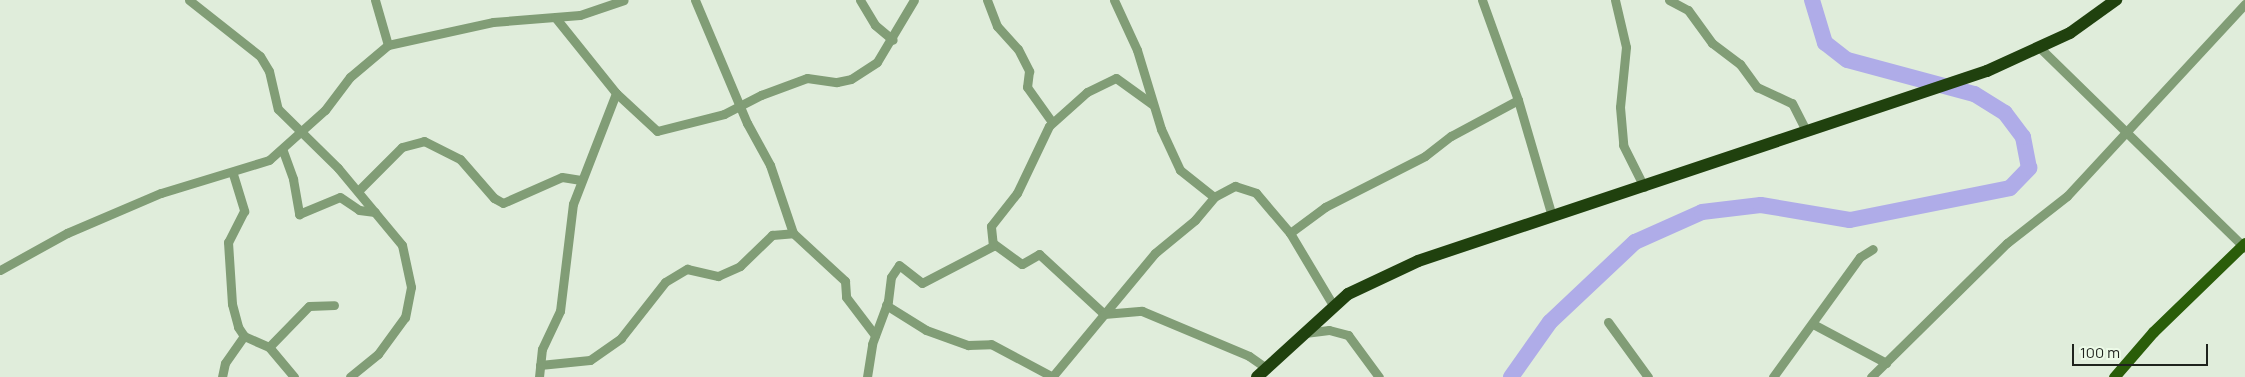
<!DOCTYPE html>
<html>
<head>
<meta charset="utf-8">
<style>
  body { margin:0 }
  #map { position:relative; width:2245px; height:377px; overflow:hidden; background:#e0eddb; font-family:Manrope,sans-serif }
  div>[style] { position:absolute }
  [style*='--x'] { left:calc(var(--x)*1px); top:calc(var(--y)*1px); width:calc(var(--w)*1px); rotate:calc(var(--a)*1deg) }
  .river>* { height:16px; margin:-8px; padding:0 8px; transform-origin:8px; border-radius:8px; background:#aface8 }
  .minor>* { height:9px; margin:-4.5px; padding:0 4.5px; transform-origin:4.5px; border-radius:4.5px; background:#819d76 }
  .major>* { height:11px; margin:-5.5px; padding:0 5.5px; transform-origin:5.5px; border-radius:5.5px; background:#2a5d09 }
  .highway>* { height:12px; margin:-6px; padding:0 6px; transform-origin:6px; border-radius:6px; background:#20410e }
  span { translate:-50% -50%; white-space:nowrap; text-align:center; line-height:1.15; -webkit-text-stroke:4.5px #edfbe8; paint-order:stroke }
  .scale { position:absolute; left:2072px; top:344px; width:136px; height:22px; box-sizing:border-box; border:2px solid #1f231d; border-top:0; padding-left:6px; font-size:15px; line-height:18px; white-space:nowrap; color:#1f231d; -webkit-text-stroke:4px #edfbe8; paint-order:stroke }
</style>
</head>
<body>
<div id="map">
  <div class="river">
    <i style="--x:1511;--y:377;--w:67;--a:-54.7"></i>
    <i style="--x:1550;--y:322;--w:117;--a:-43.3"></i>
    <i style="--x:1635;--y:242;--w:73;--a:-24.1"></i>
    <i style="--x:1702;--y:212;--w:59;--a:-6.8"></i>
    <i style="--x:1761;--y:205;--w:90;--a:9.6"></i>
    <i style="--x:1850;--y:220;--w:163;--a:-11.3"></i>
    <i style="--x:2010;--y:188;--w:28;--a:-46"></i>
    <i style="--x:2029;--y:168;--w:32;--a:-101"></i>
    <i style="--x:2023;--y:137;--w:30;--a:-127"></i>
    <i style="--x:2005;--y:113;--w:36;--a:-148"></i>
    <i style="--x:1974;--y:94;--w:131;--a:-165"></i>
    <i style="--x:1847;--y:60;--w:28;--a:-142"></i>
    <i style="--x:1825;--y:43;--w:45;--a:-106.8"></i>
  </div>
  <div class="minor">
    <i style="--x:189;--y:0;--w:90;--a:38.3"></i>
    <i style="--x:260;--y:56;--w:17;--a:59"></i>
    <i style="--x:269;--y:71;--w:39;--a:77"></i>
    <i style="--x:278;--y:109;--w:84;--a:44.5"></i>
    <i style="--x:338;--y:168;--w:100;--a:50.3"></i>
    <i style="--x:402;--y:245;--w:43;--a:77.9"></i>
    <i style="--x:411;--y:287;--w:31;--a:101"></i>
    <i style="--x:405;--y:317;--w:46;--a:126.1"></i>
    <i style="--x:378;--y:354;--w:36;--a:141"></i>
    <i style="--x:375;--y:0;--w:47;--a:73.9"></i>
    <i style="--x:695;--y:0;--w:134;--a:67.1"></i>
    <i style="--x:747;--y:123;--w:48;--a:61.3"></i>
    <i style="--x:770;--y:165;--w:72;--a:71.3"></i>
    <i style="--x:793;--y:233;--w:71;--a:42.7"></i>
    <i style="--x:845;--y:281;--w:16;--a:86"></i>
    <i style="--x:846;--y:297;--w:48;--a:52.7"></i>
    <i style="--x:860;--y:0;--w:29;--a:59"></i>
    <i style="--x:875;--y:25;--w:23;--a:40"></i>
    <i style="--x:987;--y:0;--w:28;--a:69"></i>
    <i style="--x:997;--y:26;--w:31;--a:48"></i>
    <i style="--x:1018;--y:49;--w:25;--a:63"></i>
    <i style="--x:1029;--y:71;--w:16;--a:97"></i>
    <i style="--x:1027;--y:87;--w:43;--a:54.5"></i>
    <i style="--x:1114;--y:0;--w:55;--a:65.3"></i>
    <i style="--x:1137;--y:50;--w:83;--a:73.1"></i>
    <i style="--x:1161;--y:129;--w:45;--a:65.1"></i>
    <i style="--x:1180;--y:170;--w:43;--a:38.5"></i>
    <i style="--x:1214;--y:197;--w:24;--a:-28"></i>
    <i style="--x:1235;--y:186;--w:22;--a:18"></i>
    <i style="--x:1256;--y:193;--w:52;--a:49.6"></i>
    <i style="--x:1290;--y:233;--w:84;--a:59.2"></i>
    <i style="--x:1482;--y:0;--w:106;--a:70.2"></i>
    <i style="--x:1518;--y:100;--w:121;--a:73.7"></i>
    <i style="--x:1615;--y:0;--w:48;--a:76.8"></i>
    <i style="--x:1626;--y:47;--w:60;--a:95.7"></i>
    <i style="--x:1620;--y:107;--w:38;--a:85"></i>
    <i style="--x:1623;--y:145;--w:47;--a:63.4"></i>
    <i style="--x:1669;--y:0;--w:21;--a:28"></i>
    <i style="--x:1688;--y:10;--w:41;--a:54"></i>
    <i style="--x:1712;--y:43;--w:35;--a:37"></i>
    <i style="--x:1740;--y:64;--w:29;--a:54"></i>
    <i style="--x:1757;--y:87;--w:38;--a:25"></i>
    <i style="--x:1792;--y:103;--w:31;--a:63"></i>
    <i style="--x:2040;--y:48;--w:286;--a:44.3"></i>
    <i style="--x:616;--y:93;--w:56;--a:42.8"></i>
    <i style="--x:657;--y:131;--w:69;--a:-14.2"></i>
    <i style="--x:724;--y:114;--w:42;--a:-27.2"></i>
    <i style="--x:761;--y:95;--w:49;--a:-20.3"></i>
    <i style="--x:807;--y:78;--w:30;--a:8"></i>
    <i style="--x:837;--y:82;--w:14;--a:-12"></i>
    <i style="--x:851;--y:79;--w:31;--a:-33"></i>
    <i style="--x:877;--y:62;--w:72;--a:-59.2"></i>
    <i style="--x:283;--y:151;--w:30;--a:70"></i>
    <i style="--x:293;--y:179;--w:36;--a:80"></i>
    <i style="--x:299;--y:214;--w:44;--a:-22.5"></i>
    <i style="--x:340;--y:197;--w:23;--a:34"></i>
    <i style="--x:359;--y:210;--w:16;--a:7"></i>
    <i style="--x:233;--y:174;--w:39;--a:73"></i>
    <i style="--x:244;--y:211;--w:35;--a:117"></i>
    <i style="--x:228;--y:242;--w:62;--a:86.3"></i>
    <i style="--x:232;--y:304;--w:24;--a:75"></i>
    <i style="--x:238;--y:327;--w:11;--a:56"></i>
    <i style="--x:244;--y:336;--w:27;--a:24"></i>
    <i style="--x:269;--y:347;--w:39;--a:50"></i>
    <i style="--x:358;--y:191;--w:62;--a:-45"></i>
    <i style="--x:402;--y:147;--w:23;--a:-15"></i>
    <i style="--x:424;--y:141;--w:40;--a:26.6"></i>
    <i style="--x:460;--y:159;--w:52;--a:48.9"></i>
    <i style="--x:494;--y:198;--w:10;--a:29"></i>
    <i style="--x:503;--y:203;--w:64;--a:-23.8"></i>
    <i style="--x:562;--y:177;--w:19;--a:9"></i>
    <i style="--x:1290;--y:233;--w:44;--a:-36.6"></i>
    <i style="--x:1325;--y:207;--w:112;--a:-27"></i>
    <i style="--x:1425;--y:156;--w:33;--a:-38"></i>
    <i style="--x:1451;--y:136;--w:76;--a:-28.2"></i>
    <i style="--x:994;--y:244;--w:34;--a:36"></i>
    <i style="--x:1022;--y:264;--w:20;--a:-30"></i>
    <i style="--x:1039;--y:254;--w:88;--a:42.7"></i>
    <i style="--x:1104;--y:314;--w:38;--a:-5"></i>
    <i style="--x:1142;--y:311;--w:116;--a:22.8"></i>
    <i style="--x:1249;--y:356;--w:19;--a:35"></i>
    <i style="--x:0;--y:270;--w:77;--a:-28.9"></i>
    <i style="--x:67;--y:233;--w:102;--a:-23.1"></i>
    <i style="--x:161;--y:193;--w:113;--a:-17"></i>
    <i style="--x:269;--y:160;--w:75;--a:-41.8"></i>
    <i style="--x:325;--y:110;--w:41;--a:-52.9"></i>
    <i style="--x:350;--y:77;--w:50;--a:-40.1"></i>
    <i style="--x:388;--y:45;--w:107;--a:-12.4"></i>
    <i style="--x:493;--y:22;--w:87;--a:-4.6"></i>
    <i style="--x:580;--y:15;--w:46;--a:-18.8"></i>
    <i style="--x:886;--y:305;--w:47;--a:32"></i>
    <i style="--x:926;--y:330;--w:45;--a:19.7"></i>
    <i style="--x:968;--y:345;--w:23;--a:-2"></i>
    <i style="--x:991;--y:344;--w:70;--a:28"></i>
    <i style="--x:1608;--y:322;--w:68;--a:54"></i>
    <i style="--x:1813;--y:324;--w:83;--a:28.1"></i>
    <i style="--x:1305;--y:333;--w:24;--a:-7"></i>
    <i style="--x:1329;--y:330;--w:20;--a:15"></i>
    <i style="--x:1348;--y:335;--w:52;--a:53.6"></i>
    <i style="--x:269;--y:347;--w:57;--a:-45.7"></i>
    <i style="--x:309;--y:306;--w:25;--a:-2"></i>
    <i style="--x:540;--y:365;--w:50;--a:-5.7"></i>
    <i style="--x:590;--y:360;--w:38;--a:-35"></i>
    <i style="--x:621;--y:338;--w:71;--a:-51.8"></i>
    <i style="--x:665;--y:282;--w:26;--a:-31"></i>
    <i style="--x:687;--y:269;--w:32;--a:13"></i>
    <i style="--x:718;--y:276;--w:24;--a:-24"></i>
    <i style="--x:740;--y:266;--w:45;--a:-44.1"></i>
    <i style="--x:772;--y:235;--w:21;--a:-5"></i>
    <i style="--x:222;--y:377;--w:14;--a:-78"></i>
    <i style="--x:225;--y:363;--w:33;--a:-55"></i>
    <i style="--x:539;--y:377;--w:28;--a:-84"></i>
    <i style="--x:542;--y:349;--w:42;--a:-64.7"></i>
    <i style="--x:560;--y:311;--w:108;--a:-83.1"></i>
    <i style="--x:573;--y:204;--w:119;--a:-68.8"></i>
    <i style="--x:616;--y:93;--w:97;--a:-128.8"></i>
    <i style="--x:867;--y:377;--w:33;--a:-81"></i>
    <i style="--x:872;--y:344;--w:46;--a:-69.6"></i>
    <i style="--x:888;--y:301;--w:24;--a:-83"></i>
    <i style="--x:891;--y:277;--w:14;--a:-56"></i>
    <i style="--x:899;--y:265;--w:29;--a:38"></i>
    <i style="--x:922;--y:283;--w:80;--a:-27.5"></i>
    <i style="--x:993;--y:246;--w:20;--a:-96"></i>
    <i style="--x:991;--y:226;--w:42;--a:-51.8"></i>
    <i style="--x:1017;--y:193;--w:74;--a:-64.5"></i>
    <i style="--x:1049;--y:126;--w:51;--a:-41.8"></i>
    <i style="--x:1087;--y:92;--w:32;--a:-26"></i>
    <i style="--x:1116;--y:78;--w:44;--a:35.8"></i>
    <i style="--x:1052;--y:377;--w:161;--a:-50.3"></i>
    <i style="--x:1155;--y:253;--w:52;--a:-39.5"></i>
    <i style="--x:1195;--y:220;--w:30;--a:-50"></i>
    <i style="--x:1773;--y:377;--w:148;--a:-54.1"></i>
    <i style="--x:1860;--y:257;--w:15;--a:-32"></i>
    <i style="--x:1871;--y:377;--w:191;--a:-44.6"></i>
    <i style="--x:2007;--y:243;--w:76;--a:-38.1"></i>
    <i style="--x:2067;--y:196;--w:262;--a:-47.2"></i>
  </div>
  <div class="major">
    <i style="--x:2114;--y:377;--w:60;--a:-49.1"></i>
    <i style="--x:2153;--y:332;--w:128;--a:-44.1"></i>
  </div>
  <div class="highway">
    <i style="--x:1257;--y:377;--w:123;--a:-42.4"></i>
    <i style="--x:1348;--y:294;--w:77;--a:-25.2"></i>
    <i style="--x:1418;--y:261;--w:600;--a:-18.47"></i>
    <i style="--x:1987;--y:71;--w:91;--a:-24.6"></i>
    <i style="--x:2070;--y:33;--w:57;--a:-35.7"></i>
  </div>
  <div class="scale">100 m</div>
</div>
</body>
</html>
